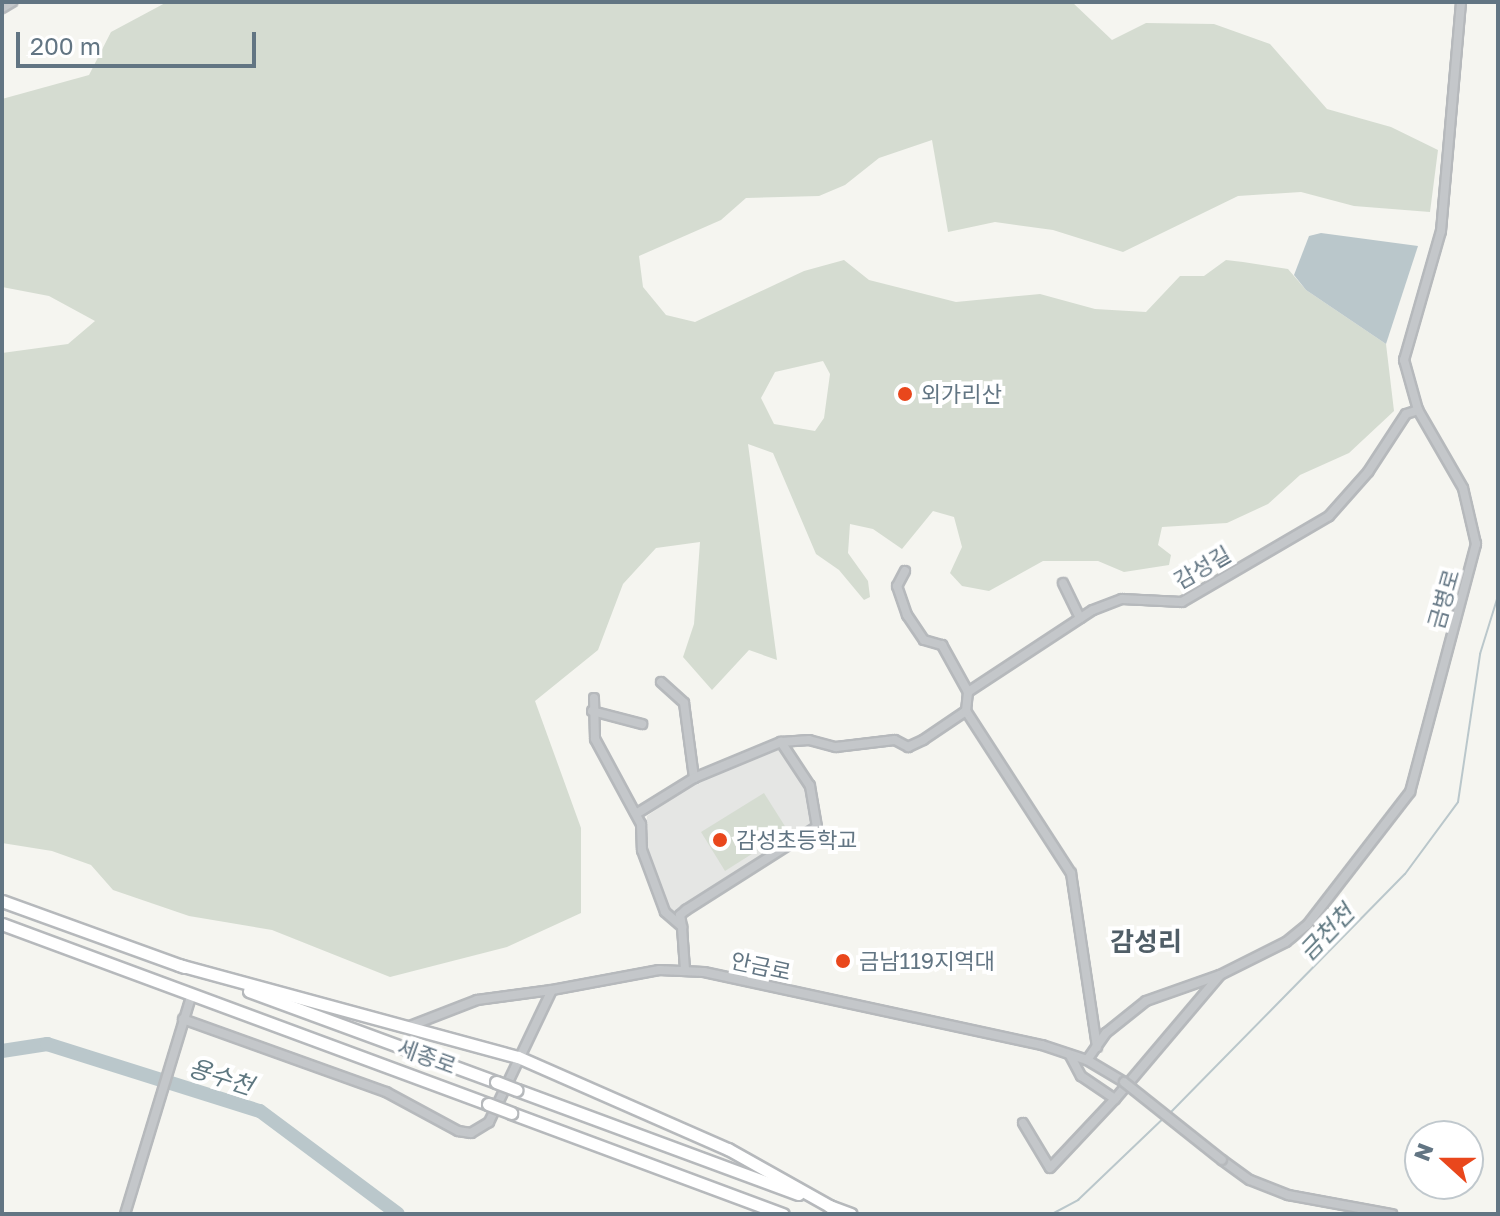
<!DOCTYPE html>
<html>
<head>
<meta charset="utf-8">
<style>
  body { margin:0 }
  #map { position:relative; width:1500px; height:1216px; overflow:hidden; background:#f5f5f0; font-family:"Golos Text","Noto Sans KR",sans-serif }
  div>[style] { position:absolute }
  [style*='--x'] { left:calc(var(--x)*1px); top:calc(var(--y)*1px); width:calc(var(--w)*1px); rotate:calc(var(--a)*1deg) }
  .built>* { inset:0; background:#e5e6e4 }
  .green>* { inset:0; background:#d5dcd1 }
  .water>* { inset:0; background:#bac7cb }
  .stream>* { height:2px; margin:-1px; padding:0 1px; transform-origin:1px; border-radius:1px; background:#bac7cb }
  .river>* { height:14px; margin:-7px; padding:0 7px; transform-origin:7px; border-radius:7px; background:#bac7cb }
  .roads { filter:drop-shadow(2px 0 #b6b9bc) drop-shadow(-2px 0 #b6b9bc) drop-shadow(0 2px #b6b9bc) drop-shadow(0 -2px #b6b9bc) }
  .minor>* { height:8px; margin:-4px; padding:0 4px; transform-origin:4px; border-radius:4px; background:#c4c7ca }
  .highway>* { height:11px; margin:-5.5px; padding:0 5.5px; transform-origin:5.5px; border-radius:5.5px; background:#fff }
  .bridges { filter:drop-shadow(2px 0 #b6b9bc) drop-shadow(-2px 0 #b6b9bc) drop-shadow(0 2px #b6b9bc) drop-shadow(0 -2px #b6b9bc) }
  .minor-bridge>* { height:8px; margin:-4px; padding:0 4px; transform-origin:4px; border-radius:4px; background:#c4c7ca }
  .highway-bridge>* { height:11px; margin:-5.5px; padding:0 5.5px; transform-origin:5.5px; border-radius:5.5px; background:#fff }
  .dots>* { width:22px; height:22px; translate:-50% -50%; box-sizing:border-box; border:4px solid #fff; border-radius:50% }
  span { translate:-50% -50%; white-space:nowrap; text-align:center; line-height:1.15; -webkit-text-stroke:8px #fff; paint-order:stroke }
  .poi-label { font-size:22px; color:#627583 }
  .left { translate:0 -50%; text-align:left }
  .street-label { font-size:22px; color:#627583 }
  .water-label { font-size:24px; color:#5e7780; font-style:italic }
  .quarter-label { font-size:26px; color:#505e67; font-weight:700 }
  .frame { position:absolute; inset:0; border:4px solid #627583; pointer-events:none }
  .north { position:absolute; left:1404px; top:1120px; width:80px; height:80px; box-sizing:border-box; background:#fff; border:2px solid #c0c8cd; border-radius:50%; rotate:291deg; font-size:22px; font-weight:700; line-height:32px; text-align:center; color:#627583 }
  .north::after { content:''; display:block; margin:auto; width:28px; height:36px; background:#e9471c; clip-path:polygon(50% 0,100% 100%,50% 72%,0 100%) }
  .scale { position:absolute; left:16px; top:32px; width:240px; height:36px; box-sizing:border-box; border:4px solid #627583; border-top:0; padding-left:10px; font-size:24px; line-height:28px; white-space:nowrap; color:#627583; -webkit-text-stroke:6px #fff; paint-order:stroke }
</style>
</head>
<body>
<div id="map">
  <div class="built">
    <i style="clip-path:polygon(780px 744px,807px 790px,811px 829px,670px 916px,646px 851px,647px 816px,695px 782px)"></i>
  </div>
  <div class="green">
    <i style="clip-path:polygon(evenodd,167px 2px,1072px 2px,1112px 40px,1146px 23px,1214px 24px,1270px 44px,1327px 109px,1391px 127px,1438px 150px,1430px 212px,1354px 206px,1301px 192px,1238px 196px,1123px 252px,1053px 230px,995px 222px,948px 232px,932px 140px,879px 158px,845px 185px,819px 196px,746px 198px,721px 220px,639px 256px,643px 287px,666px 315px,695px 322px,804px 271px,844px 260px,869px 280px,956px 302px,1040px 294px,1095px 309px,1146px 312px,1180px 276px,1204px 276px,1226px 260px,1243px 262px,1288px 269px,1306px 290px,1386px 344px,1394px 411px,1349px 453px,1300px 475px,1268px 504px,1227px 523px,1162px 527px,1158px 545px,1171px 555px,1169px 565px,1124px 572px,1098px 561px,1043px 561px,989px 591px,962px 586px,950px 573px,962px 547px,954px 517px,933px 511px,902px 549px,873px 529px,850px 524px,848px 553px,868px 581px,870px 597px,864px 600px,839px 570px,816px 554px,773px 453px,748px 444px,777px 660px,749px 650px,712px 690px,683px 657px,694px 624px,700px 542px,656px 548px,623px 584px,598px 650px,535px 701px,581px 828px,581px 913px,507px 947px,390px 977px,272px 930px,189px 916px,113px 890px,91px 865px,52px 851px,2px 843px,2px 353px,68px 344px,95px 321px,49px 296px,2px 287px,2px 99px,89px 75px,111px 32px,167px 2px,823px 361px,830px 374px,824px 418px,815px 431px,774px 424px,761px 398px,775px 372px,823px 361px)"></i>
    <i style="clip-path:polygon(764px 793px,788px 831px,725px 871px,701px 832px)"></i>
  </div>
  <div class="water">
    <i style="clip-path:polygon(1321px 233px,1418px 246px,1386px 344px,1306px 290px,1294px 275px,1309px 236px)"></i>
  </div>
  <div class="stream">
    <i style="--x:1170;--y:1113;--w:335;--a:-45.5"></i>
    <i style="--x:1405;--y:874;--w:89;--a:-53.6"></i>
    <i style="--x:1458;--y:802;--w:150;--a:-81.5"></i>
    <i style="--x:1480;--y:654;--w:61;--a:-72.8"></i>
    <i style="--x:1052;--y:1214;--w:30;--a:-28"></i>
    <i style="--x:1078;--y:1200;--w:120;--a:-43.7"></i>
  </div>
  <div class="river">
    <i style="--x:2;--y:1051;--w:46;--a:-8.8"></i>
    <i style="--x:47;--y:1044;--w:223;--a:17.5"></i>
    <i style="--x:260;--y:1111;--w:172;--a:36.7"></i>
  </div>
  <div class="roads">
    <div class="minor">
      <i style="--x:2;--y:8;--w:12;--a:-31"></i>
      <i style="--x:905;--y:571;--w:17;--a:118"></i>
      <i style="--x:897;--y:586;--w:31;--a:71"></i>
      <i style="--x:907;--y:615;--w:30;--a:56"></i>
      <i style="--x:924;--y:640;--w:19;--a:16"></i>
      <i style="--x:942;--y:645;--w:54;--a:61"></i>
      <i style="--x:1063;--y:583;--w:39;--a:64"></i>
      <i style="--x:661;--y:682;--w:31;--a:42"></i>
      <i style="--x:684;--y:703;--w:76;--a:82.4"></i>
      <i style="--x:594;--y:698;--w:41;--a:88.6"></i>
      <i style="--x:595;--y:739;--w:97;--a:61.6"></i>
      <i style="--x:641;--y:824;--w:26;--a:88"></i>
      <i style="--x:642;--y:850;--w:66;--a:69.6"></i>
      <i style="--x:665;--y:912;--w:23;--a:41"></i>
      <i style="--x:682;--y:927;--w:43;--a:86"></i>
      <i style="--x:592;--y:711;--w:52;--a:14.6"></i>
      <i style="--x:966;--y:711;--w:193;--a:57.1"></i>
      <i style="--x:1071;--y:873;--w:176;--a:81.5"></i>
      <i style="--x:636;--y:814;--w:68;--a:-31.8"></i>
      <i style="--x:694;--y:778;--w:94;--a:-22.5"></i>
      <i style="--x:781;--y:742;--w:28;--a:-4"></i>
      <i style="--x:809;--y:740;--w:28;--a:15"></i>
      <i style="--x:836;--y:747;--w:59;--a:-6.8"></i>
      <i style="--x:895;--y:740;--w:15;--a:28"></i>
      <i style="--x:908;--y:747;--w:17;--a:-25"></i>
      <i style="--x:923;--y:740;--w:52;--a:-34"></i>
      <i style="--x:966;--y:711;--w:19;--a:-84"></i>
      <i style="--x:968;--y:692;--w:149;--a:-33.3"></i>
      <i style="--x:1093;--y:610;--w:31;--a:-21"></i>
      <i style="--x:1122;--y:599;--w:60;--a:2.9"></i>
      <i style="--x:1182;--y:602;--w:170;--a:-30.3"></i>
      <i style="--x:1329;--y:516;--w:59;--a:-48.4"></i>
      <i style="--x:1368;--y:472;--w:69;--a:-56.8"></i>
      <i style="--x:1406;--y:414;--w:13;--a:-18"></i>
      <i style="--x:682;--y:927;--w:12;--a:-99"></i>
      <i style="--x:680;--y:915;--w:8;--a:-40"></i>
      <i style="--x:686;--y:910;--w:155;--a:-32.4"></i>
      <i style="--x:817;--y:827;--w:42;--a:-99.7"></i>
      <i style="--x:810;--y:786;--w:53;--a:-123.4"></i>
      <i style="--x:183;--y:1019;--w:216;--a:19.8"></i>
      <i style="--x:386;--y:1092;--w:82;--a:28.4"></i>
      <i style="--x:458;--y:1131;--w:13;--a:9"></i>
      <i style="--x:471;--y:1133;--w:21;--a:-31"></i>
      <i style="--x:489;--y:1122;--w:146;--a:-64.5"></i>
      <i style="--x:552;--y:990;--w:109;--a:-10.6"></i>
      <i style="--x:659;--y:970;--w:45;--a:2.5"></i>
      <i style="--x:704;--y:972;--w:346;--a:12.2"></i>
      <i style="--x:1042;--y:1045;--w:47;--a:18.4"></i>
      <i style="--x:1087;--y:1060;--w:43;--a:30.7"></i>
      <i style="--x:410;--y:1026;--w:72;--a:-21.2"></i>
      <i style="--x:477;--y:1000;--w:75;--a:-7.7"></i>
      <i style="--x:1087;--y:1060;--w:33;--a:-55"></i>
      <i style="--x:1106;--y:1033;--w:51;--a:-38.7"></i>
      <i style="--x:1146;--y:1001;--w:78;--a:-19.4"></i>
      <i style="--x:1220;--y:975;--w:74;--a:-26.6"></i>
      <i style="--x:1286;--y:942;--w:28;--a:-39"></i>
      <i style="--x:1308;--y:924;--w:167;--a:-52.3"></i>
      <i style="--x:1410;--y:792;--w:257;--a:-75.1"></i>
      <i style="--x:1476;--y:544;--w:57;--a:-103.1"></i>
      <i style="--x:1463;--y:488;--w:90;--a:-120"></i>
      <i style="--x:1418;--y:410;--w:52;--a:-105.6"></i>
      <i style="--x:1404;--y:360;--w:134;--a:-74"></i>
      <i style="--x:1441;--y:231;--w:230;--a:-85"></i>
      <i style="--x:1115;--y:1099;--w:162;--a:-49.7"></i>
      <i style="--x:1023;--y:1123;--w:52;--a:59"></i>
      <i style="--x:1050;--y:1168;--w:95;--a:-46.7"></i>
      <i style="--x:1115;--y:1099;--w:41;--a:-145.9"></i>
      <i style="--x:1081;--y:1076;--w:24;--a:-118"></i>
      <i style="--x:1222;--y:1160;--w:34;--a:36"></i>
      <i style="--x:1250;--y:1180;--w:41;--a:21.5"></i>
      <i style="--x:1288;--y:1195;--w:106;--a:10.4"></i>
      <i style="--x:125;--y:1214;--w:230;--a:-73.1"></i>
    </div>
    <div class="highway">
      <i style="--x:2;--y:901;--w:194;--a:19.9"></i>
      <i style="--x:2;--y:924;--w:518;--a:20.32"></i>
      <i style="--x:179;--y:965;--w:351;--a:15.2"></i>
      <i style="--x:518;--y:1057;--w:229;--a:23.7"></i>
      <i style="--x:728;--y:1149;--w:120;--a:29.3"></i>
      <i style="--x:249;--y:991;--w:263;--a:20.2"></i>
      <i style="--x:517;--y:1090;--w:300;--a:20.3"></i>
      <i style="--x:511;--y:1113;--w:290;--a:20.4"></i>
      <i style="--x:829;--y:1206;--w:23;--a:20"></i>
    </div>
  </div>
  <div class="bridges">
    <div class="minor-bridge">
      <i style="--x:1124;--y:1082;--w:125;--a:38.5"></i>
    </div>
    <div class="highway-bridge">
      <i style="--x:496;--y:1082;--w:22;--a:21"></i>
      <i style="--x:488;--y:1104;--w:25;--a:21"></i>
    </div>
  </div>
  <div class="dots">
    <i style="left:905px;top:394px;background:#e9471c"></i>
    <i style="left:720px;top:840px;background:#e9471c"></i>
    <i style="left:843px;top:961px;background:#e9471c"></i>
  </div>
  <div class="poi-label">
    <span class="left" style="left:921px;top:394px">외가리산</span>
    <span class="left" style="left:736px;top:840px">감성초등학교</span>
    <span class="left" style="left:859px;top:961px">금남119지역대</span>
  </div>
  <div class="street-label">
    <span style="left:1202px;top:567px;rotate:-30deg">감성길</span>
    <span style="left:1443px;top:599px;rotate:-74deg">금병로</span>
    <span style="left:761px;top:966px;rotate:12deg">안금로</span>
    <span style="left:427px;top:1056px;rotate:20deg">세종로</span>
  </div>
  <div class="water-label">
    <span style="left:1326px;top:932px;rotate:-46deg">금천천</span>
    <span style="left:221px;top:1076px;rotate:18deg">용수천</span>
  </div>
  <div class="quarter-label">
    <span style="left:1146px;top:942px">감성리</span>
  </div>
  <div class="frame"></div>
  <div class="north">N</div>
  <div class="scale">200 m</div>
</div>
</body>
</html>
